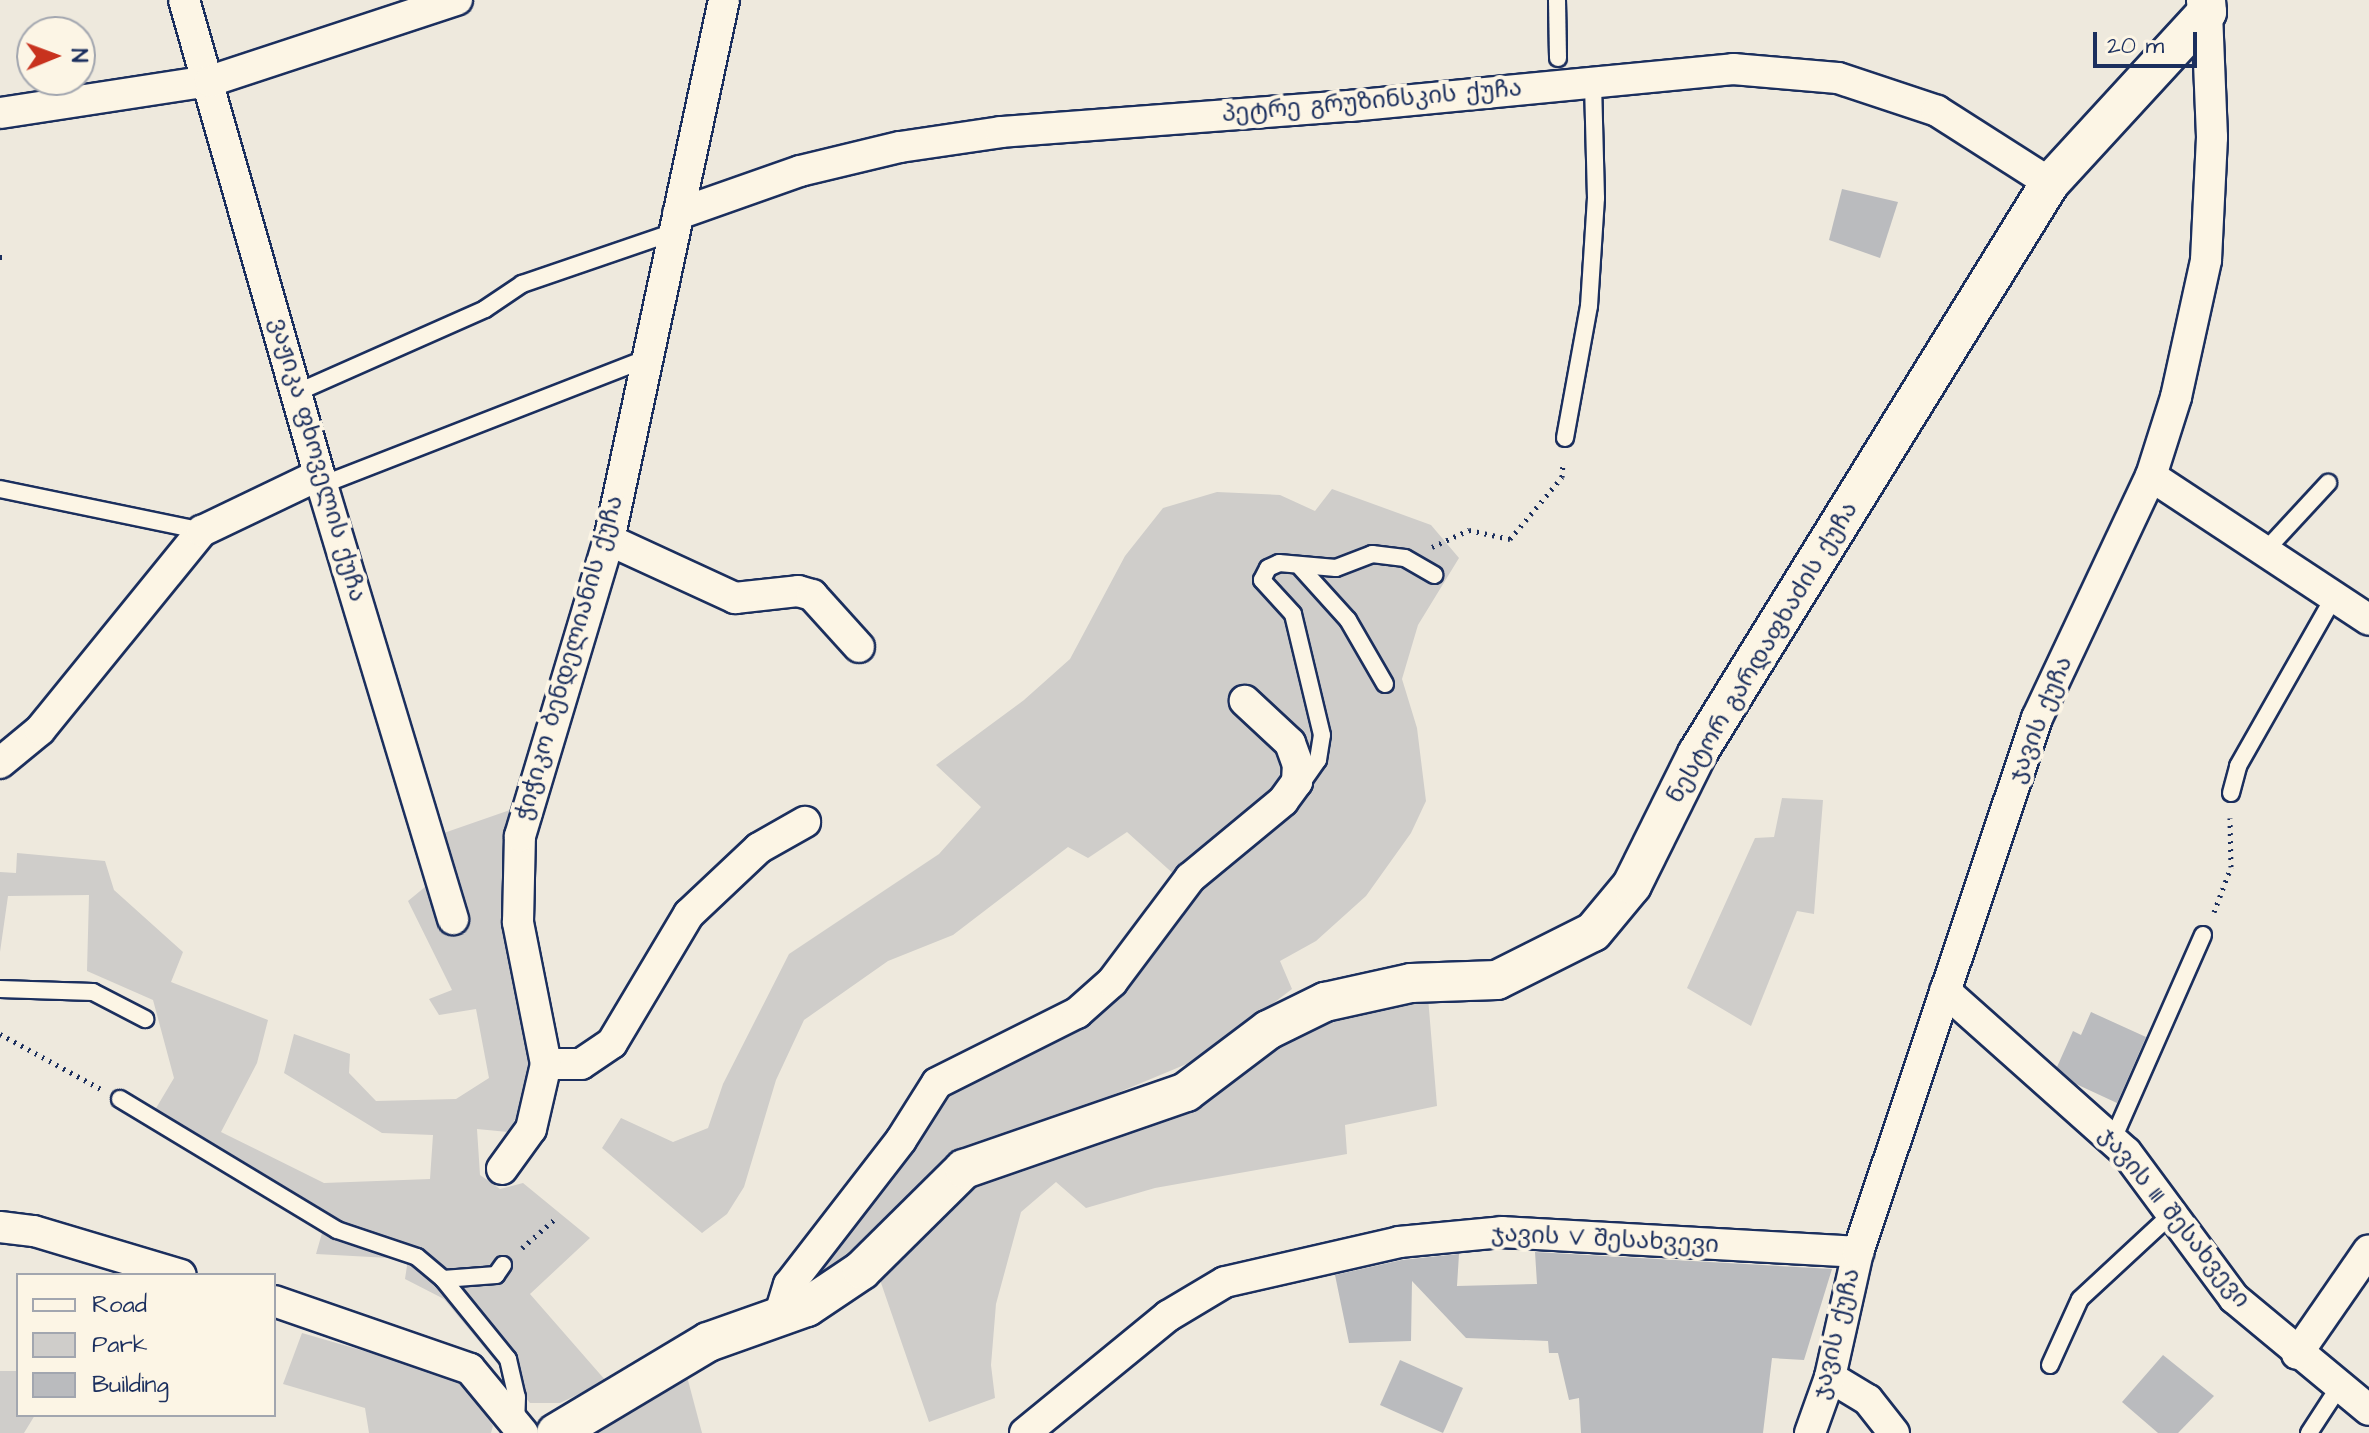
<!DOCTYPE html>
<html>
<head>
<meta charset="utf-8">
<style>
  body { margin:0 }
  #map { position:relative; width:2369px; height:1433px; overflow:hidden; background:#eee9dd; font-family:"Architects Daughter","Noto Sans Georgian",sans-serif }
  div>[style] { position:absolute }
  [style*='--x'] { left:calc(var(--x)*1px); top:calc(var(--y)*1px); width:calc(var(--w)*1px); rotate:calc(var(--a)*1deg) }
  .green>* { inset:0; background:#cfcdca }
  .building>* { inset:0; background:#babbbe }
  .path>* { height:5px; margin-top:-2.5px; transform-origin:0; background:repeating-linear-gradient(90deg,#1b2f5e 0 2px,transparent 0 8px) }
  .roads { filter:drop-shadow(2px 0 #1b2f5e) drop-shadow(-2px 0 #1b2f5e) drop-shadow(0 2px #1b2f5e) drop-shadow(0 -2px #1b2f5e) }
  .service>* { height:16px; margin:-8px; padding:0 8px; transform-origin:8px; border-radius:8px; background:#fcf5e5 }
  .minor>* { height:30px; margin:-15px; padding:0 15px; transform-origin:15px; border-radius:15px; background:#fcf5e5 }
  .tertiary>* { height:38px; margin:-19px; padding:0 19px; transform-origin:19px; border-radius:19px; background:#fcf5e5 }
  span { translate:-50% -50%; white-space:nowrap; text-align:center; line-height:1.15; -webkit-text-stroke:8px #fcf5e5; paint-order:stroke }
  .street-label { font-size:24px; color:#1b2f5e }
  .legend { position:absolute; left:16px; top:1273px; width:260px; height:144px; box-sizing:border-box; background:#fcf5e5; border:2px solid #a2a6af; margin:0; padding:10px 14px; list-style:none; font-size:24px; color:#1b2f5e }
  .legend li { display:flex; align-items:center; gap:16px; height:40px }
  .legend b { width:40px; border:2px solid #a2a6af }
  .north { position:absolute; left:16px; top:16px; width:80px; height:80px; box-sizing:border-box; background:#fcf5e5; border:2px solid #a2a6af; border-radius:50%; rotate:89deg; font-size:22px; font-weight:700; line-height:32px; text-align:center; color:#1b2f5e }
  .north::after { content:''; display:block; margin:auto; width:28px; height:36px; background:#c8321e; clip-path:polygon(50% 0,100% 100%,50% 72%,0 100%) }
  .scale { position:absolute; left:2093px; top:32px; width:104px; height:36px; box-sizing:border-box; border:4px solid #1b2f5e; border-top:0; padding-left:10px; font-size:24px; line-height:28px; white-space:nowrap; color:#1b2f5e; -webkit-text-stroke:6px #fcf5e5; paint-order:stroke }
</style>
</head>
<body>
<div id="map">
  <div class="green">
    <i style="clip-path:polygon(1332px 489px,1431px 525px,1459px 558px,1418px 625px,1402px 679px,1417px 728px,1426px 801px,1411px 833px,1366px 896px,1316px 941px,1280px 961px,1292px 989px,1201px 1058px,976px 1152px,837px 1277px,814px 1280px,909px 1140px,948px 1095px,1085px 1028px,1138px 965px,1177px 877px,1127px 832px,1088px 858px,1068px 847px,953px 935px,888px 961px,804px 1020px,776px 1080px,744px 1187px,727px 1214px,702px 1233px,602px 1148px,621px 1118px,673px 1142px,708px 1128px,723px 1084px,789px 954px,939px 854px,981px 807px,936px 765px,1024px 700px,1070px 659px,1125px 556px,1163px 508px,1217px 492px,1280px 495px,1315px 511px)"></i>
    <i style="clip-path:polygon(1782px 798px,1823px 800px,1814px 914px,1797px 911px,1751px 1026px,1687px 988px,1755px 838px,1774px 837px)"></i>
    <i style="clip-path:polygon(519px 807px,504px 864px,515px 992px,529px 1061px,527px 1098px,508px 1132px,477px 1129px,480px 1175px,500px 1189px,523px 1183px,590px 1238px,530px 1294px,606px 1381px,560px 1403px,530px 1403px,444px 1299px,405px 1279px,408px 1259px,316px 1254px,324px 1226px,146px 1125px,174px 1078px,153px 1000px,87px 971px,89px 895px,8px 896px,0 952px,0 872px,16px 873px,17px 853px,105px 861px,114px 890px,183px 952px,171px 982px,268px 1020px,257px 1063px,221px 1132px,324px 1183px,430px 1179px,433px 1135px,382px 1133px,284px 1073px,294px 1034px,350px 1054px,349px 1073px,376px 1101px,456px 1099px,489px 1078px,476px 1009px,439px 1015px,429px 999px,452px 990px,408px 901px,425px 887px,442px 924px,441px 834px)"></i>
    <i style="clip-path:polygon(1428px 997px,1437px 1106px,1345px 1125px,1347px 1154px,1155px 1188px,1086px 1208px,1056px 1182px,1021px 1212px,996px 1304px,991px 1365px,995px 1398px,929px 1422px,880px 1280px,979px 1175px,1302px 1025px)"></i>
    <i style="clip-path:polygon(302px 1333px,464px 1380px,493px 1426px,491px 1433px,369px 1433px,365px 1408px,283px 1384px)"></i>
    <i style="clip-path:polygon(685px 1369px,702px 1433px,585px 1433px)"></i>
    <i style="clip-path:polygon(0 1371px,18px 1371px,18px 1415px,35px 1415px,24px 1433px,0 1433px)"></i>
  </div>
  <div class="building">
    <i style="clip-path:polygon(1842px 189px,1898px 202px,1880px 258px,1829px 240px)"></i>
    <i style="clip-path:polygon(2091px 1012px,2146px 1037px,2117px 1103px,2076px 1084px,2057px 1067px,2073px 1031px,2081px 1035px)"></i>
    <i style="clip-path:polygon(1535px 1252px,1832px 1269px,1804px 1360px,1772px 1358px,1763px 1433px,1581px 1433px,1579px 1398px,1569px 1400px,1558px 1353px,1549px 1353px,1548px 1341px,1466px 1338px,1412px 1281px,1411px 1341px,1349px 1343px,1335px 1275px,1402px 1260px,1459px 1254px,1457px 1286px,1537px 1284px)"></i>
    <i style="clip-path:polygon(2163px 1355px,2214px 1396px,2178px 1433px,2158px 1433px,2122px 1402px)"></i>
    <i style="clip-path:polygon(1400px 1360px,1463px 1388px,1443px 1433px,1380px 1405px)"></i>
  </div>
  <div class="path">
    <i style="--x:0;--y:257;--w:4;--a:0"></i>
    <i style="--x:1432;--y:547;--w:41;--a:-24.7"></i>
    <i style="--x:1469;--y:530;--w:42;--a:12.4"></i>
    <i style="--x:1510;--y:539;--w:81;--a:-50"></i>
    <i style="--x:1562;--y:477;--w:14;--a:-86"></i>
    <i style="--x:2214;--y:912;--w:48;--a:-69.3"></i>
    <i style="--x:2231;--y:867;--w:49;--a:-91.2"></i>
    <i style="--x:0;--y:1034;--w:115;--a:28.6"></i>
    <i style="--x:522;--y:1248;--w:44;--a:-41.3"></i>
  </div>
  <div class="roads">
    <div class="service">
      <i style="--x:1557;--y:0;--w:58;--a:89"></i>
      <i style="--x:298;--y:392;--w:205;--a:-23.9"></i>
      <i style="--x:485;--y:309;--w:45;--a:-34"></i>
      <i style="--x:522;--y:284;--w:161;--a:-18.9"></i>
      <i style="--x:1565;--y:438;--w:134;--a:-79.7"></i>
      <i style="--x:1589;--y:306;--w:108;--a:-86.3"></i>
      <i style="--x:1596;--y:198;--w:116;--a:-91.5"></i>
      <i style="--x:322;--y:485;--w:347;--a:-21.3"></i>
      <i style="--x:0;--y:489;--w:206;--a:11.7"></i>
      <i style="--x:2265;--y:551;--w:93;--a:-47.2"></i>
      <i style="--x:1301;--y:568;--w:70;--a:47.9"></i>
      <i style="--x:1348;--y:620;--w:74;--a:60"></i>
      <i style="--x:1299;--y:787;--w:33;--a:-55"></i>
      <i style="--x:1318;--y:760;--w:25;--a:-81"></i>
      <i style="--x:1322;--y:735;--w:124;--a:-103.5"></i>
      <i style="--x:1293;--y:614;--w:46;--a:-132.4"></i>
      <i style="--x:1262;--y:580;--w:13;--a:-63"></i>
      <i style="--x:1268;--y:568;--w:12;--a:-24"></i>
      <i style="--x:1279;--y:563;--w:57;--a:5"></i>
      <i style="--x:1336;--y:568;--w:39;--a:-21"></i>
      <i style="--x:1372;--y:554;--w:33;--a:7"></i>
      <i style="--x:1405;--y:558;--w:34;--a:30"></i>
      <i style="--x:2231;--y:793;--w:28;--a:-75"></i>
      <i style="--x:2238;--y:766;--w:194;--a:-60.4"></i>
      <i style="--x:0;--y:989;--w:93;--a:1.8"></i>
      <i style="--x:93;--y:992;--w:59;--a:27.4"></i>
      <i style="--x:120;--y:1099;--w:253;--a:31.1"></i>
      <i style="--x:337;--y:1230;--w:84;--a:18.6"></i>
      <i style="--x:417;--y:1257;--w:34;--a:40"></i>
      <i style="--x:2113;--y:1139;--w:223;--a:-66.2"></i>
      <i style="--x:503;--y:1265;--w:12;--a:125"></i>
      <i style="--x:496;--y:1275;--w:53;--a:175.7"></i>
      <i style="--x:443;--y:1279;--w:103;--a:50.9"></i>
      <i style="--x:508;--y:1359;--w:39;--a:77"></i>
      <i style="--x:517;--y:1397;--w:23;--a:92"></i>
      <i style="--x:2050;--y:1365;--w:72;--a:-65.6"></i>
      <i style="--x:2080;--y:1299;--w:127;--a:-42.8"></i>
      <i style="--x:2309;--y:1433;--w:55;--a:-56.9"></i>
    </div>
    <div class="minor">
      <i style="--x:184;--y:0;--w:494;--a:74.1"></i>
      <i style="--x:319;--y:475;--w:464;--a:73.2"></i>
      <i style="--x:0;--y:113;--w:212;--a:-8.7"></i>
      <i style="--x:210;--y:81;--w:260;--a:-18.2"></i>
      <i style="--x:678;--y:214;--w:129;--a:-19.4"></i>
      <i style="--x:800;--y:171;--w:103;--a:-13.5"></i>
      <i style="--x:900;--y:147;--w:102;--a:-8.4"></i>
      <i style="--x:1001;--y:132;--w:350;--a:-4.3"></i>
      <i style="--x:1350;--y:106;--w:385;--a:-5.5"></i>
      <i style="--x:1733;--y:69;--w:105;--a:4.9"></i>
      <i style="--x:1838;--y:78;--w:104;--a:18.4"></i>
      <i style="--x:1937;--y:111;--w:134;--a:32.5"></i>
      <i style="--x:2151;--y:476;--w:261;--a:33.4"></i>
      <i style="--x:609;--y:540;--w:139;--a:24.7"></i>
      <i style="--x:735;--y:598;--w:63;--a:-6.3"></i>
      <i style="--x:798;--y:591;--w:15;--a:16"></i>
      <i style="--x:812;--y:595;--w:70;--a:47.9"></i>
      <i style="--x:0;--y:763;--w:52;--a:-39.5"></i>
      <i style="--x:40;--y:730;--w:257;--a:-50.9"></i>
      <i style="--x:202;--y:531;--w:130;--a:-25.6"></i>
      <i style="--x:1945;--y:991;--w:242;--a:41.7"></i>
      <i style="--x:2126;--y:1152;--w:182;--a:53.5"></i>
      <i style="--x:2234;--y:1298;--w:175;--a:39.7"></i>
      <i style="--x:546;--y:1064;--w:35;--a:0"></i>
      <i style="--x:581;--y:1064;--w:37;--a:-34"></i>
      <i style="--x:612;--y:1043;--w:150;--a:-59.2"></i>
      <i style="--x:689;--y:914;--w:96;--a:-43.3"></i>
      <i style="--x:759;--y:848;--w:53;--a:-29.5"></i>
      <i style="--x:502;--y:1169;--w:49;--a:-54.1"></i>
      <i style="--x:531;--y:1129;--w:67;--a:-77"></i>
      <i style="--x:546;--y:1064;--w:145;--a:-101.2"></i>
      <i style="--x:518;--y:922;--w:86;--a:-88.7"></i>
      <i style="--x:520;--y:836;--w:309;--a:-73.3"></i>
      <i style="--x:609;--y:540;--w:552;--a:-77.98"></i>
      <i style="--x:0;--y:1227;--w:34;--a:7"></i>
      <i style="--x:34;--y:1231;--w:153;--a:16.7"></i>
      <i style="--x:274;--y:1301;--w:207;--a:19.1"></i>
      <i style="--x:470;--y:1369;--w:83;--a:50.4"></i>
      <i style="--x:779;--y:1317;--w:34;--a:-73"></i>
      <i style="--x:789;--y:1285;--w:183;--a:-52.3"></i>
      <i style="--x:901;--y:1140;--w:67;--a:-57.7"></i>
      <i style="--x:937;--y:1083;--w:157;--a:-26.6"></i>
      <i style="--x:1077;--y:1013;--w:47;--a:-41.5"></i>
      <i style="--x:1112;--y:982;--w:130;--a:-53.1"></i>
      <i style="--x:1190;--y:878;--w:121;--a:-39.6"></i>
      <i style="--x:1283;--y:801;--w:24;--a:-54"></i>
      <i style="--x:1297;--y:782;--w:17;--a:-87"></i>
      <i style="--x:1298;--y:765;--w:23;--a:-110"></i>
      <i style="--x:1290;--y:743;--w:62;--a:-137"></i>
      <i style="--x:2297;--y:1354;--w:126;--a:-55.3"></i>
      <i style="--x:1830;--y:1377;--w:44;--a:31.2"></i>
      <i style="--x:1868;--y:1400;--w:42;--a:51.8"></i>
      <i style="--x:1025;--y:1433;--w:185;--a:-39.3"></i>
      <i style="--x:1168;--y:1316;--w:66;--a:-30.8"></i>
      <i style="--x:1225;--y:1282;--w:179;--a:-12.9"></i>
      <i style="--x:1399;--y:1242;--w:103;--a:-5.5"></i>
      <i style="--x:1502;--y:1232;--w:357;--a:3.2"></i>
      <i style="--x:1810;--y:1433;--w:59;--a:-70.3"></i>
      <i style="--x:1830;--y:1377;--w:128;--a:-77.4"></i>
      <i style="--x:1858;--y:1252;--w:563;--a:-71.47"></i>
      <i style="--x:2037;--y:718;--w:268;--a:-64.8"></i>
      <i style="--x:2151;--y:476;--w:83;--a:-72.4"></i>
      <i style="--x:2176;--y:397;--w:140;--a:-77.6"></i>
      <i style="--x:2206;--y:260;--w:123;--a:-87.2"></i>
      <i style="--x:2212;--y:137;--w:125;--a:-92.3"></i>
    </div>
    <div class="tertiary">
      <i style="--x:556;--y:1433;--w:177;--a:-30.9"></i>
      <i style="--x:708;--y:1342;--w:105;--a:-19.5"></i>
      <i style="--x:807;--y:1307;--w:66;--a:-33.9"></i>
      <i style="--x:862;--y:1270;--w:144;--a:-44.7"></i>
      <i style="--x:964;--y:1169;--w:235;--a:-19.1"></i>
      <i style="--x:1186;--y:1092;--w:103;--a:-37.1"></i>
      <i style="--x:1268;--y:1030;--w:64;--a:-26.2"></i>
      <i style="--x:1325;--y:1002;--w:88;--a:-12.5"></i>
      <i style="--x:1411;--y:983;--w:86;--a:-2"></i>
      <i style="--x:1497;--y:980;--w:107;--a:-26.6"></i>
      <i style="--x:1593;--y:932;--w:61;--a:-50.3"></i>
      <i style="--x:1632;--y:885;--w:146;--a:-63.6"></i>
      <i style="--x:1697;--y:754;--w:671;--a:-58.28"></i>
      <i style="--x:2050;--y:183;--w:232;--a:-47.4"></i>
      <i style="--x:2207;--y:12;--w:12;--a:-95"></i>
    </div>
  </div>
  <div class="street-label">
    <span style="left:1372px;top:102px;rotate:-5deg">პეტრე გრუზინსკის ქუჩა</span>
    <span style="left:317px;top:460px;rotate:74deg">ვაჟიკა ფხოველის ქუჩა</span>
    <span style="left:1763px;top:653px;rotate:-59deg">ნესტორ გარდაფხაძის ქუჩა</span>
    <span style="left:570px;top:658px;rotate:-74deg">ჭიჭიკო ბენდელიანის ქუჩა</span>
    <span style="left:2041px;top:720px;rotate:-68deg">ჯავის ქუჩა</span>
    <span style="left:2174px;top:1218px;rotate:51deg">ჯავის III შესახვევი</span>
    <span style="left:1605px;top:1240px;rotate:3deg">ჯავის V შესახვევი</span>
    <span style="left:1837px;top:1334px;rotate:-76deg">ჯავის ქუჩა</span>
  </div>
  <ul class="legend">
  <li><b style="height:10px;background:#fcf5e5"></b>Road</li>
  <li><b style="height:22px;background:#cfcdca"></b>Park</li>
  <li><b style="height:22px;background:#babbbe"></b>Building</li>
  </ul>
  <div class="north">N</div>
  <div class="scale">20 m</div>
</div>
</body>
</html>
